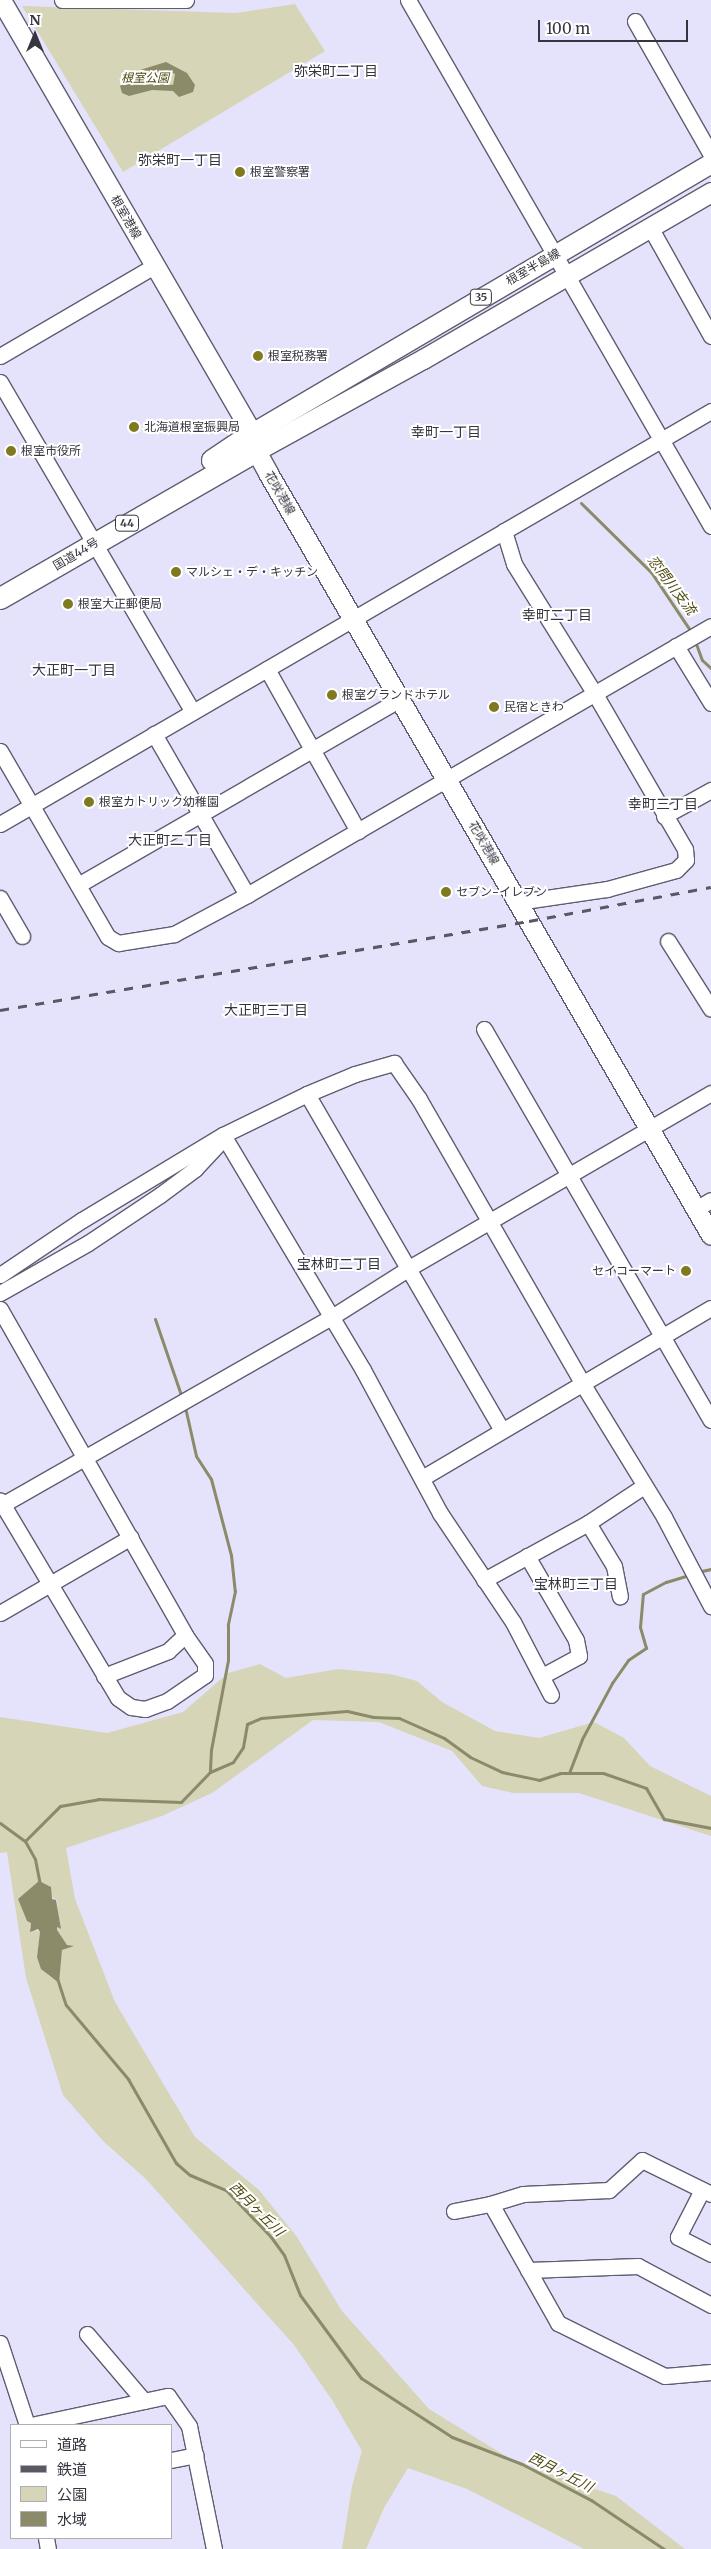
<!DOCTYPE html>
<html>
<head>
<meta charset="utf-8">
<style>
  body { margin:0 }
  #map { position:relative; width:711px; height:2549px; overflow:hidden; background:#e5e3fb; font-family:Merriweather,"Noto Sans JP",serif }
  div>[style] { position:absolute }
  [style*='--x'] { left:calc(var(--x)*1px); top:calc(var(--y)*1px); width:calc(var(--w)*1px); rotate:calc(var(--a)*1deg) }
  .green>* { inset:0; background:#d6d5b8 }
  .water>* { inset:0; background:#8b8a69 }
  .stream>* { height:3px; margin:-1.5px; padding:0 1.5px; transform-origin:1.5px; border-radius:1.5px; background:#8b8a69 }
  .roads { filter:drop-shadow(1px 0 #5f5d71) drop-shadow(-1px 0 #5f5d71) drop-shadow(0 1px #5f5d71) drop-shadow(0 -1px #5f5d71) }
  .minor>* { height:15px; margin:-7.5px; padding:0 7.5px; transform-origin:7.5px; border-radius:7.5px; background:#fff }
  .major>* { height:19px; margin:-9.5px; padding:0 9.5px; transform-origin:9.5px; border-radius:9.5px; background:#fff }
  .highway>* { height:21px; margin:-10.5px; padding:0 10.5px; transform-origin:10.5px; border-radius:10.5px; background:#fff }
  .rail>* { height:3px; margin-top:-1.5px; transform-origin:0; background:repeating-linear-gradient(90deg,#595865 0 9px,transparent 0 18px) }
  .dots>* { width:14px; height:14px; translate:-50% -50%; box-sizing:border-box; border:2px solid #fff; border-radius:50% }
  span { translate:-50% -50%; white-space:nowrap; text-align:center; line-height:1.15; -webkit-text-stroke:4px #fff; paint-order:stroke }
  .shield-label span { padding:1px 4px; background:#fff; border:1px solid; border-radius:4px; -webkit-text-stroke-width:0 }
  .shield-label { font-size:11px; color:#36353f; font-weight:700 }
  .park-label { font-size:12px; color:#514d12; font-style:italic }
  .poi-label { font-size:12px; color:#36353f }
  .left { translate:0 -50%; text-align:left }
  .right { translate:-100% -50%; text-align:right }
  .street-label { font-size:12px; color:#36353f }
  .neighbourhood-label { font-size:14px; color:#36353f }
  .water-label { font-size:14px; color:#504c11; font-style:italic }
  .legend { position:absolute; left:10px; top:2424px; width:162px; height:115px; box-sizing:border-box; background:#fff; border:1px solid #afaeb2; margin:0; padding:6px 9px; list-style:none; font-size:15px; color:#36353f }
  .legend li { display:flex; align-items:center; gap:10px; height:25px }
  .legend b { width:25px; border:1px solid #afaeb2 }
  .north { position:absolute; left:10px; top:10px; width:50px; height:50px; -webkit-text-stroke:4px #fff; paint-order:stroke; rotate:0deg; font-size:14px; font-weight:700; line-height:20px; text-align:center; color:#36353f }
  .north::after { content:''; display:block; margin:auto; width:18px; height:22px; background:#36353f; clip-path:polygon(50% 0,100% 100%,50% 72%,0 100%) }
  .scale { position:absolute; left:538px; top:20px; width:150px; height:22px; box-sizing:border-box; border:2px solid #36353f; border-top:0; padding-left:6px; font-size:15px; line-height:18px; white-space:nowrap; color:#36353f; -webkit-text-stroke:4px #fff; paint-order:stroke }
</style>
</head>
<body>
<div id="map">
  <div class="green">
    <i style="clip-path:polygon(295px 4px,325px 51px,123px 172px,22px 6px,236px 13px)"></i>
    <i style="clip-path:polygon(evenodd,260px 1664px,286px 1678px,338px 1669px,390px 1674px,417px 1681px,442px 1702px,495px 1731px,539px 1738px,594px 1722px,624px 1738px,650px 1766px,711px 1796px,711px 1836px,579px 1793px,513px 1793px,482px 1786px,452px 1751px,379px 1722px,313px 1720px,212px 1793px,162px 1816px,66px 1848px,75px 1899px,115px 2002px,164px 2085px,195px 2137px,259px 2190px,297px 2237px,342px 2311px,429px 2409px,517px 2463px,616px 2496px,685px 2549px,584px 2549px,467px 2489px,408px 2468px,385px 2506px,366px 2549px,342px 2549px,352px 2486px,362px 2451px,332px 2400px,294px 2345px,146px 2179px,104px 2142px,63px 2095px,26px 1978px,7px 1852px,0 1853px,0 1717px,107px 1733px,183px 1712px,228px 1673px,260px 1664px,34px 1887px,57px 1900px,60px 1929px,57px 1927px,56px 1930px,67px 1945px,72px 1946px,62px 1950px,58px 1982px,48px 1975px,37px 1957px,40px 1932px,29px 1928px,32px 1923px,27px 1921px,18px 1899px,34px 1887px)"></i>
  </div>
  <div class="water">
    <i style="clip-path:polygon(evenodd,166px 62px,187px 73px,195px 85px,193px 92px,179px 97px,173px 91px,152px 90px,129px 96px,122px 93px,120px 86px,140px 70px,166px 62px,166px 70px,175px 74px,173px 85px,157px 82px,155px 77px,166px 70px)"></i>
    <i style="clip-path:polygon(39px 1881px,51px 1887px,52px 1899px,56px 1900px,61px 1929px,57px 1927px,57px 1930px,67px 1945px,74px 1946px,62px 1950px,59px 1983px,41px 1969px,37px 1957px,40px 1932px,38px 1929px,30px 1932px,31px 1923px,27px 1921px,18px 1899px)"></i>
  </div>
  <div class="stream">
    <i style="--x:581;--y:503;--w:98;--a:44.6"></i>
    <i style="--x:651;--y:572;--w:73;--a:56.1"></i>
    <i style="--x:695;--y:641;--w:20;--a:70"></i>
    <i style="--x:702;--y:660;--w:12;--a:42"></i>
    <i style="--x:155;--y:1319;--w:83;--a:71.1"></i>
    <i style="--x:185;--y:1407;--w:50;--a:77.3"></i>
    <i style="--x:196;--y:1456;--w:27;--a:57"></i>
    <i style="--x:211;--y:1479;--w:79;--a:75.3"></i>
    <i style="--x:231;--y:1555;--w:36;--a:84"></i>
    <i style="--x:235;--y:1591;--w:35;--a:102"></i>
    <i style="--x:228;--y:1625;--w:35;--a:90"></i>
    <i style="--x:228;--y:1660;--w:92;--a:100.7"></i>
    <i style="--x:211;--y:1750;--w:22;--a:93"></i>
    <i style="--x:697;--y:1572;--w:14;--a:-12"></i>
    <i style="--x:569;--y:1773;--w:36;--a:-69"></i>
    <i style="--x:582;--y:1739;--w:64;--a:-61.8"></i>
    <i style="--x:612;--y:1683;--w:28;--a:-55"></i>
    <i style="--x:628;--y:1660;--w:22;--a:-34"></i>
    <i style="--x:646;--y:1648;--w:22;--a:-106"></i>
    <i style="--x:640;--y:1627;--w:33;--a:-85"></i>
    <i style="--x:643;--y:1594;--w:26;--a:-28"></i>
    <i style="--x:666;--y:1582;--w:24;--a:-17"></i>
    <i style="--x:0;--y:1823;--w:31;--a:36"></i>
    <i style="--x:25;--y:1841;--w:21;--a:61"></i>
    <i style="--x:35;--y:1859;--w:25;--a:79"></i>
    <i style="--x:25;--y:1841;--w:49;--a:-45"></i>
    <i style="--x:60;--y:1806;--w:39;--a:-10"></i>
    <i style="--x:98;--y:1799;--w:83;--a:2.1"></i>
    <i style="--x:181;--y:1802;--w:42;--a:-46"></i>
    <i style="--x:210;--y:1772;--w:25;--a:-23"></i>
    <i style="--x:233;--y:1762;--w:18;--a:-56"></i>
    <i style="--x:243;--y:1747;--w:23;--a:-80"></i>
    <i style="--x:247;--y:1724;--w:15;--a:-23"></i>
    <i style="--x:261;--y:1718;--w:86;--a:-4.7"></i>
    <i style="--x:347;--y:1711;--w:27;--a:13"></i>
    <i style="--x:373;--y:1717;--w:26;--a:2"></i>
    <i style="--x:399;--y:1718;--w:49;--a:24"></i>
    <i style="--x:444;--y:1738;--w:32;--a:36"></i>
    <i style="--x:470;--y:1757;--w:35;--a:25"></i>
    <i style="--x:502;--y:1772;--w:38;--a:12"></i>
    <i style="--x:539;--y:1780;--w:22;--a:-18"></i>
    <i style="--x:560;--y:1773;--w:43;--a:0"></i>
    <i style="--x:603;--y:1773;--w:46;--a:19.2"></i>
    <i style="--x:646;--y:1788;--w:36;--a:60"></i>
    <i style="--x:664;--y:1819;--w:48;--a:10.8"></i>
    <i style="--x:57;--y:1978;--w:28;--a:72"></i>
    <i style="--x:66;--y:2005;--w:97;--a:50"></i>
    <i style="--x:128;--y:2079;--w:97;--a:60.3"></i>
    <i style="--x:176;--y:2163;--w:18;--a:41"></i>
    <i style="--x:190;--y:2175;--w:39;--a:23"></i>
    <i style="--x:226;--y:2190;--w:65;--a:46.2"></i>
    <i style="--x:271;--y:2237;--w:22;--a:54"></i>
    <i style="--x:284;--y:2255;--w:43;--a:68.2"></i>
    <i style="--x:300;--y:2295;--w:103;--a:53.7"></i>
    <i style="--x:361;--y:2378;--w:108;--a:33"></i>
    <i style="--x:452;--y:2437;--w:75;--a:21.1"></i>
    <i style="--x:522;--y:2464;--w:78;--a:27.6"></i>
    <i style="--x:591;--y:2500;--w:88;--a:33.9"></i>
  </div>
  <div class="roads">
    <div class="minor">
      <i style="--x:62;--y:0;--w:124;--a:0"></i>
      <i style="--x:408;--y:0;--w:607;--a:60.06"></i>
      <i style="--x:635;--y:21;--w:154;--a:60.4"></i>
      <i style="--x:650;--y:227;--w:125;--a:60.8"></i>
      <i style="--x:0;--y:356;--w:178;--a:-30.3"></i>
      <i style="--x:0;--y:382;--w:382;--a:59.7"></i>
      <i style="--x:504;--y:531;--w:34;--a:73"></i>
      <i style="--x:514;--y:564;--w:153;--a:58.1"></i>
      <i style="--x:595;--y:694;--w:179;--a:59.9"></i>
      <i style="--x:685;--y:849;--w:11;--a:85"></i>
      <i style="--x:686;--y:860;--w:14;--a:135"></i>
      <i style="--x:676;--y:870;--w:72;--a:164.6"></i>
      <i style="--x:607;--y:889;--w:90;--a:171.7"></i>
      <i style="--x:676;--y:646;--w:67;--a:58.4"></i>
      <i style="--x:267;--y:669;--w:186;--a:60.7"></i>
      <i style="--x:154;--y:734;--w:186;--a:60"></i>
      <i style="--x:0;--y:751;--w:215;--a:59.9"></i>
      <i style="--x:108;--y:937;--w:12;--a:31"></i>
      <i style="--x:118;--y:943;--w:57;--a:-9.1"></i>
      <i style="--x:174;--y:934;--w:83;--a:-28.1"></i>
      <i style="--x:247;--y:895;--w:536;--a:-30.1"></i>
      <i style="--x:664;--y:816;--w:54;--a:-29"></i>
      <i style="--x:0;--y:824;--w:822;--a:-30.15"></i>
      <i style="--x:78;--y:885;--w:372;--a:-30"></i>
      <i style="--x:0;--y:898;--w:44;--a:59.9"></i>
      <i style="--x:668;--y:941;--w:80;--a:57.7"></i>
      <i style="--x:484;--y:1029;--w:452;--a:59.9"></i>
      <i style="--x:307;--y:1094;--w:387;--a:59.9"></i>
      <i style="--x:223;--y:1135;--w:274;--a:59.2"></i>
      <i style="--x:363;--y:1370;--w:162;--a:61.7"></i>
      <i style="--x:440;--y:1513;--w:131;--a:56.2"></i>
      <i style="--x:513;--y:1622;--w:82;--a:62.5"></i>
      <i style="--x:696;--y:1209;--w:17;--a:-31"></i>
      <i style="--x:0;--y:1275;--w:99;--a:-33.9"></i>
      <i style="--x:82;--y:1220;--w:165;--a:-31.1"></i>
      <i style="--x:223;--y:1135;--w:93;--a:-26"></i>
      <i style="--x:307;--y:1094;--w:52;--a:-22.6"></i>
      <i style="--x:355;--y:1074;--w:41;--a:-15.8"></i>
      <i style="--x:394;--y:1063;--w:44;--a:55.2"></i>
      <i style="--x:419;--y:1099;--w:327;--a:60.1"></i>
      <i style="--x:582;--y:1383;--w:157;--a:58.5"></i>
      <i style="--x:664;--y:1517;--w:101;--a:62.2"></i>
      <i style="--x:0;--y:1293;--w:101;--a:-29.6"></i>
      <i style="--x:88;--y:1243;--w:87;--a:-33.7"></i>
      <i style="--x:160;--y:1195;--w:44;--a:-36.6"></i>
      <i style="--x:195;--y:1169;--w:38;--a:-47"></i>
      <i style="--x:0;--y:1309;--w:375;--a:60.4"></i>
      <i style="--x:185;--y:1635;--w:35;--a:55"></i>
      <i style="--x:205;--y:1664;--w:11;--a:90"></i>
      <i style="--x:205;--y:1675;--w:46;--a:145.6"></i>
      <i style="--x:167;--y:1701;--w:23;--a:160"></i>
      <i style="--x:145;--y:1709;--w:14;--a:-172"></i>
      <i style="--x:131;--y:1707;--w:16;--a:-145"></i>
      <i style="--x:118;--y:1698;--w:230;--a:-120.8"></i>
      <i style="--x:422;--y:1478;--w:335;--a:-30.5"></i>
      <i style="--x:0;--y:1506;--w:380;--a:-29.7"></i>
      <i style="--x:330;--y:1318;--w:93;--a:-32.3"></i>
      <i style="--x:409;--y:1268;--w:349;--a:-30.1"></i>
      <i style="--x:588;--y:1523;--w:50;--a:58.8"></i>
      <i style="--x:614;--y:1566;--w:31;--a:79"></i>
      <i style="--x:527;--y:1556;--w:97;--a:59.7"></i>
      <i style="--x:576;--y:1640;--w:16;--a:79"></i>
      <i style="--x:579;--y:1656;--w:42;--a:151.6"></i>
      <i style="--x:484;--y:1580;--w:119;--a:-28.7"></i>
      <i style="--x:588;--y:1523;--w:67;--a:-33.5"></i>
      <i style="--x:0;--y:1613;--w:151;--a:-30.1"></i>
      <i style="--x:104;--y:1676;--w:69;--a:-21.3"></i>
      <i style="--x:168;--y:1651;--w:23;--a:-43"></i>
      <i style="--x:702;--y:2190;--w:53;--a:117.1"></i>
      <i style="--x:678;--y:2237;--w:37;--a:27"></i>
      <i style="--x:711;--y:2194;--w:77;--a:-153.8"></i>
      <i style="--x:642;--y:2160;--w:45;--a:137.7"></i>
      <i style="--x:609;--y:2190;--w:86;--a:177.3"></i>
      <i style="--x:523;--y:2194;--w:34;--a:163"></i>
      <i style="--x:491;--y:2204;--w:137;--a:60.6"></i>
      <i style="--x:558;--y:2323;--w:119;--a:26.4"></i>
      <i style="--x:665;--y:2376;--w:46;--a:-5"></i>
      <i style="--x:454;--y:2211;--w:38;--a:-11"></i>
      <i style="--x:528;--y:2270;--w:110;--a:-2.1"></i>
      <i style="--x:638;--y:2266;--w:83;--a:28.1"></i>
      <i style="--x:87;--y:2334;--w:88;--a:49.6"></i>
      <i style="--x:0;--y:2343;--w:86;--a:71.8"></i>
      <i style="--x:31;--y:2425;--w:140;--a:-12"></i>
      <i style="--x:168;--y:2396;--w:37;--a:55"></i>
      <i style="--x:189;--y:2426;--w:126;--a:78.5"></i>
      <i style="--x:171;--y:2460;--w:25;--a:-11"></i>
      <i style="--x:46;--y:2538;--w:11;--a:80"></i>
    </div>
    <div class="major">
      <i style="--x:1;--y:0;--w:500;--a:59.9"></i>
      <i style="--x:252;--y:433;--w:18;--a:77"></i>
      <i style="--x:256;--y:451;--w:25;--a:61"></i>
      <i style="--x:268;--y:473;--w:881;--a:59.83"></i>
      <i style="--x:252;--y:433;--w:533;--a:-30.47"></i>
      <i style="--x:256;--y:451;--w:191;--a:-28.9"></i>
      <i style="--x:423;--y:359;--w:333;--a:-30.1"></i>
    </div>
    <div class="highway">
      <i style="--x:212;--y:460;--w:48;--a:-34"></i>
      <i style="--x:0;--y:598;--w:295;--a:-29.9"></i>
    </div>
  </div>
  <div class="rail">
    <i style="--x:0;--y:1010;--w:536;--a:-9.55"></i>
    <i style="--x:529;--y:921;--w:185;--a:-10.6"></i>
  </div>
  <div class="dots">
    <i style="left:240px;top:172px;background:#7f791f"></i>
    <i style="left:258px;top:356px;background:#7f791f"></i>
    <i style="left:134px;top:427px;background:#7f791f"></i>
    <i style="left:11px;top:451px;background:#7f791f"></i>
    <i style="left:176px;top:572px;background:#7f791f"></i>
    <i style="left:68px;top:604px;background:#7f791f"></i>
    <i style="left:332px;top:695px;background:#7f791f"></i>
    <i style="left:494px;top:707px;background:#7f791f"></i>
    <i style="left:89px;top:802px;background:#7f791f"></i>
    <i style="left:446px;top:892px;background:#7f791f"></i>
    <i style="left:686px;top:1271px;background:#7f791f"></i>
  </div>
  <div class="shield-label">
    <span style="left:481px;top:297px">35</span>
    <span style="left:127px;top:523px">44</span>
  </div>
  <div class="park-label">
    <span style="left:145px;top:78px">根室公園</span>
  </div>
  <div class="poi-label">
    <span class="left" style="left:250px;top:172px">根室警察署</span>
    <span class="left" style="left:268px;top:356px">根室税務署</span>
    <span class="left" style="left:144px;top:427px">北海道根室振興局</span>
    <span class="left" style="left:21px;top:451px">根室市役所</span>
    <span class="left" style="left:186px;top:572px">マルシェ・デ・キッチン</span>
    <span class="left" style="left:78px;top:604px">根室大正郵便局</span>
    <span class="left" style="left:342px;top:695px">根室グランドホテル</span>
    <span class="left" style="left:504px;top:707px">民宿ときわ</span>
    <span class="left" style="left:99px;top:802px">根室カトリック幼稚園</span>
    <span class="left" style="left:456px;top:892px">セブン-イレブン</span>
    <span class="right" style="left:676px;top:1271px">セイコーマート</span>
  </div>
  <div class="street-label">
    <span style="left:126px;top:217px;rotate:60deg">根室港線</span>
    <span style="left:533px;top:267px;rotate:-30deg">根室半島線</span>
    <span style="left:280px;top:493px;rotate:60deg">花咲港線</span>
    <span style="left:76px;top:554px;rotate:-31deg">国道44号</span>
    <span style="left:484px;top:843px;rotate:60deg">花咲港線</span>
  </div>
  <div class="neighbourhood-label">
    <span style="left:336px;top:71px">弥栄町二丁目</span>
    <span style="left:180px;top:160px">弥栄町一丁目</span>
    <span style="left:446px;top:432px">幸町一丁目</span>
    <span style="left:557px;top:615px">幸町二丁目</span>
    <span style="left:74px;top:670px">大正町一丁目</span>
    <span style="left:663px;top:804px">幸町三丁目</span>
    <span style="left:170px;top:840px">大正町二丁目</span>
    <span style="left:266px;top:1010px">大正町三丁目</span>
    <span style="left:339px;top:1264px">宝林町二丁目</span>
    <span style="left:576px;top:1584px">宝林町三丁目</span>
  </div>
  <div class="water-label">
    <span style="left:672px;top:585px;rotate:53deg">恋問川支流</span>
    <span style="left:257px;top:2209px;rotate:45deg">西月ヶ丘川</span>
    <span style="left:561px;top:2472px;rotate:27deg">西月ヶ丘川</span>
  </div>
  <ul class="legend">
  <li><b style="height:6px;background:#fff"></b>道路</li>
  <li><b style="height:6px;background:#595865"></b>鉄道</li>
  <li><b style="height:14px;background:#d6d5b8"></b>公園</li>
  <li><b style="height:14px;background:#8b8a69"></b>水域</li>
  </ul>
  <div class="north">N</div>
  <div class="scale">100 m</div>
</div>
</body>
</html>
